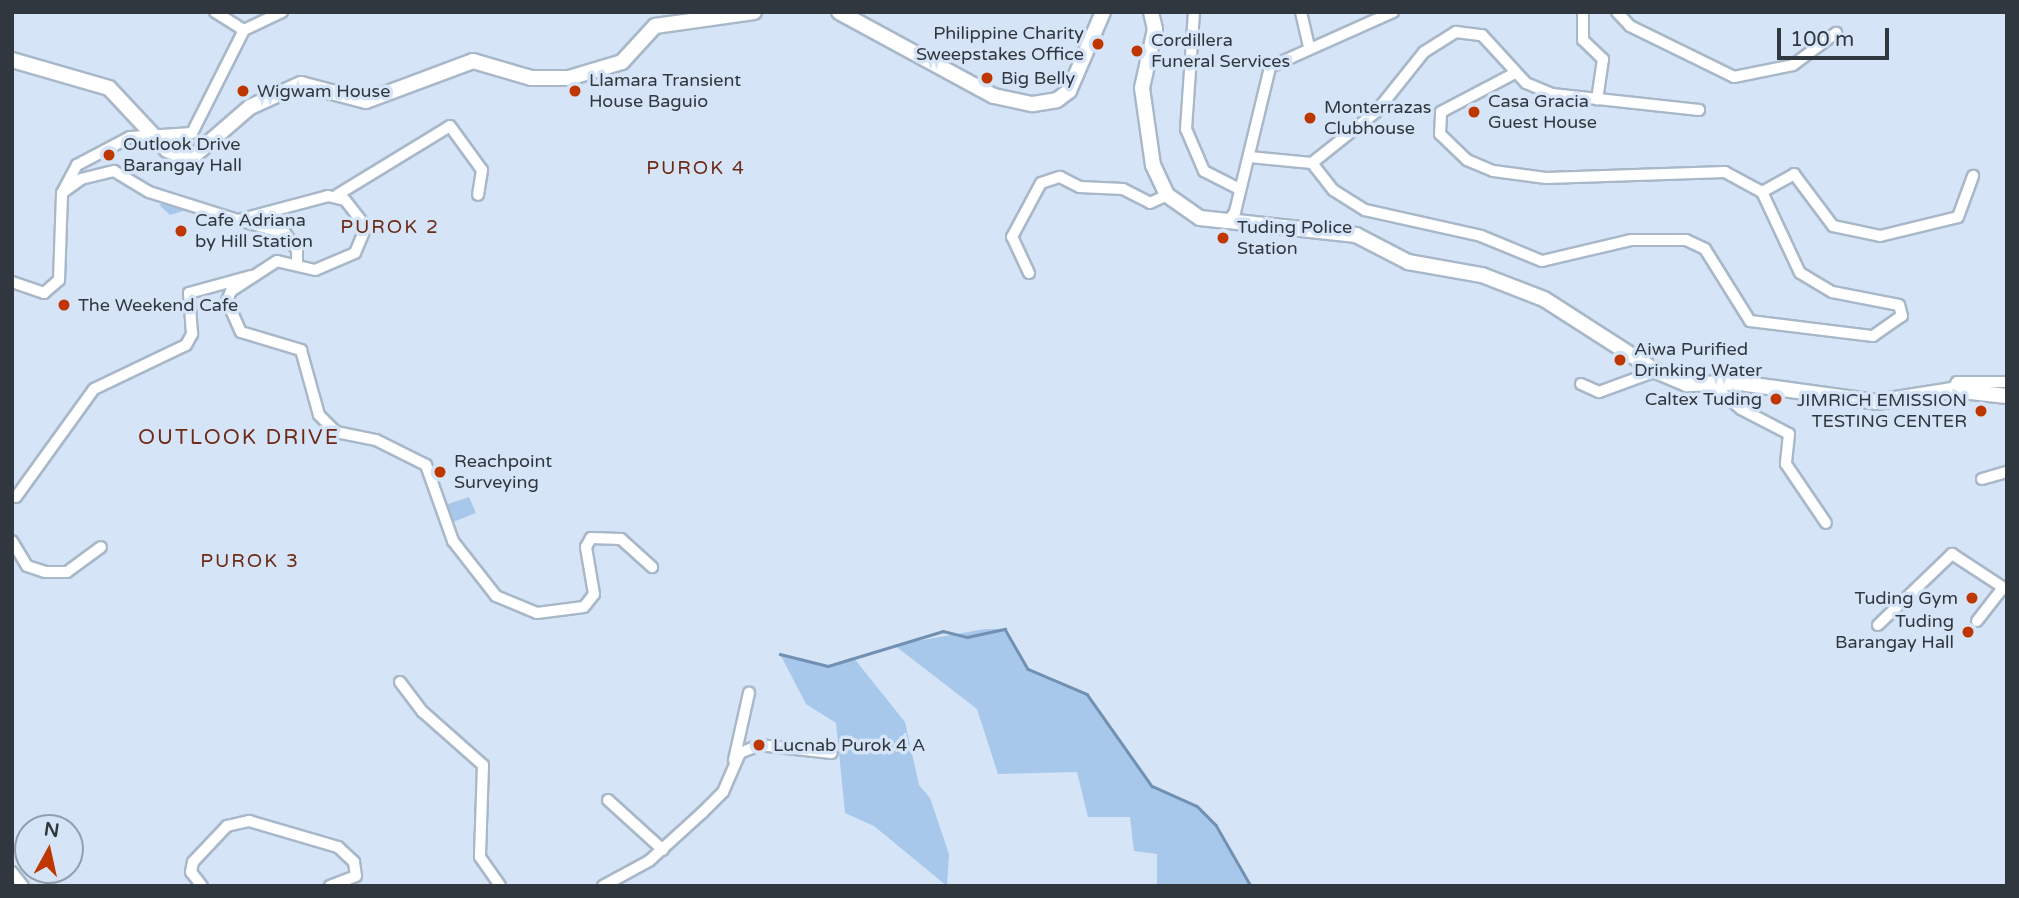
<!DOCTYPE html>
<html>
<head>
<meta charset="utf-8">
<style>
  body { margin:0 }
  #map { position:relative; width:2019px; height:898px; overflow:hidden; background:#d5e5f7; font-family:"Varela Round",sans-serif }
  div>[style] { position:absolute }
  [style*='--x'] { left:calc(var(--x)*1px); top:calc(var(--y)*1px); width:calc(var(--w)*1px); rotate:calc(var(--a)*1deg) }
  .green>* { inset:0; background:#a7c8ea }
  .stream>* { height:2.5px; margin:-1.25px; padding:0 1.25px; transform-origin:1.25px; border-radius:1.25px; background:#7190b2 }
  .roads { filter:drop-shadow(2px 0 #a9b8c9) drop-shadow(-2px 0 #a9b8c9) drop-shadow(0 2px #a9b8c9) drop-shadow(0 -2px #a9b8c9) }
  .minor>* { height:10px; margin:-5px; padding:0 5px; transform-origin:5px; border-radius:5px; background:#fff }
  .major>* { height:14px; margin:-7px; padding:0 7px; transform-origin:7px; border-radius:7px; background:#fff }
  .dots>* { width:19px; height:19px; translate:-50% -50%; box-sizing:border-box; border:4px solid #d5e5f7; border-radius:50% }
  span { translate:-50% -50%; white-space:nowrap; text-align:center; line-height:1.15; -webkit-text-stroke:7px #d5e5f7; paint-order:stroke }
  .poi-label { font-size:18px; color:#31373e }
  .right { translate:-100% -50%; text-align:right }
  .left { translate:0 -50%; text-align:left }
  .neighbourhood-label { font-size:19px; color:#6d2b17; letter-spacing:2px }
  .quarter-label { font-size:21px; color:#6d2b17; letter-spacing:2px }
  .frame { position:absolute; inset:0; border:14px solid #31373e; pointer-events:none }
  .north { position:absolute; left:14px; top:814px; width:70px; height:70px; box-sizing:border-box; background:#d5e5f7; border:2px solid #939fad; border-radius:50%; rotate:8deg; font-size:19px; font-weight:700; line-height:28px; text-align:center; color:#31373e }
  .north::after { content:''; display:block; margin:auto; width:24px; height:32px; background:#be3700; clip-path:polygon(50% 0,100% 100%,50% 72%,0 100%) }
  .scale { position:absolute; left:1777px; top:28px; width:112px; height:32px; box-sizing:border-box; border:4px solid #31373e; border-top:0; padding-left:9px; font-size:21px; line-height:24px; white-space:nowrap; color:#31373e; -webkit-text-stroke:5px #d5e5f7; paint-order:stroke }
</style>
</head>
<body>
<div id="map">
  <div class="green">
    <i style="clip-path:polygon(164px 203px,185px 208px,187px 210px,170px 215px,159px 205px)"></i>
    <i style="clip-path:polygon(469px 497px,476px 513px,448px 524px,442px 506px)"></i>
    <i style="clip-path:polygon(985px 629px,1005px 629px,1028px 669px,1087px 694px,1152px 786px,1197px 806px,1216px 825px,1251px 886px,1157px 886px,1157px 854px,1134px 851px,1130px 817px,1088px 817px,1077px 772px,998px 774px,977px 709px,894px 645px)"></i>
    <i style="clip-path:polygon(780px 654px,828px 666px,853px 657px,905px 722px,919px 785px,930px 798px,949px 854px,947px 886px,874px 826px,845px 813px,836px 723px,806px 704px)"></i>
  </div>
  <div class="stream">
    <i style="--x:780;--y:654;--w:49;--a:14"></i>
    <i style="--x:828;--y:666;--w:120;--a:-16.9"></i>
    <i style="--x:943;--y:631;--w:25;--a:14"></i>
    <i style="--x:967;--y:637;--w:39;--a:-12"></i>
    <i style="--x:1005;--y:629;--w:46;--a:60.1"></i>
    <i style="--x:1028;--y:669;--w:64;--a:23"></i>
    <i style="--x:1087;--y:694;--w:113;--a:54.8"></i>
    <i style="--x:1152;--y:786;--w:49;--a:24"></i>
    <i style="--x:1197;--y:806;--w:27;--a:45"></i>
    <i style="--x:1216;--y:825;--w:70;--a:60.2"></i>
  </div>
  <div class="roads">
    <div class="minor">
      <i style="--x:215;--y:12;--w:34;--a:32"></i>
      <i style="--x:1194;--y:12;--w:117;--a:93.9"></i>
      <i style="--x:1186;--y:129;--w:46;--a:66.8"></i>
      <i style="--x:1204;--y:171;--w:39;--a:27"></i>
      <i style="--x:1301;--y:12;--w:35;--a:77"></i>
      <i style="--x:1583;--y:12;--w:28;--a:90"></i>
      <i style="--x:1583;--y:40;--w:28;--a:44"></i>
      <i style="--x:1603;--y:59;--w:41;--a:98.3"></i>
      <i style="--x:1617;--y:12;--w:19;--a:47"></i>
      <i style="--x:1630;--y:26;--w:116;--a:26.1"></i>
      <i style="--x:1734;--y:77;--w:60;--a:-11.5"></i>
      <i style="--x:1793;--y:65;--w:54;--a:-36.7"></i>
      <i style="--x:1249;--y:157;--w:63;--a:5.4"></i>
      <i style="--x:1312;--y:163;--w:82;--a:-38.6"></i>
      <i style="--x:1376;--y:112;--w:77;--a:-51.3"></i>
      <i style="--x:1424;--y:52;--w:38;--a:-32"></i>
      <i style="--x:1456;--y:32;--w:26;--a:7"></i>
      <i style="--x:1482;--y:35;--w:65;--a:47.5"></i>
      <i style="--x:1526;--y:83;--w:28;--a:23"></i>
      <i style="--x:1552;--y:94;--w:148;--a:6.2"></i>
      <i style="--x:1312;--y:163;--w:34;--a:52"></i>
      <i style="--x:1333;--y:190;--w:38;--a:32"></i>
      <i style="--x:1365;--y:210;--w:119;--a:12.6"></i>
      <i style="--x:1481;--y:236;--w:66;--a:22.3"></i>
      <i style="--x:1542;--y:261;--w:91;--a:-13.3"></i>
      <i style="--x:1631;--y:240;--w:55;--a:0"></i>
      <i style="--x:1686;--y:240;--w:21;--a:25"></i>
      <i style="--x:1705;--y:249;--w:85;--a:58"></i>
      <i style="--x:1750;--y:321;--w:124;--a:7"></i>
      <i style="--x:1873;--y:336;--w:35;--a:-35"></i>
      <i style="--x:1902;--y:316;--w:11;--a:-105"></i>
      <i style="--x:1899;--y:305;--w:68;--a:-169"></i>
      <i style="--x:1832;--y:292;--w:37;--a:-149"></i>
      <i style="--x:1800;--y:273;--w:89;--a:-115.1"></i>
      <i style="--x:1762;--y:192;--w:42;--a:-151.6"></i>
      <i style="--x:1725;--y:172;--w:179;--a:178.1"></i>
      <i style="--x:1546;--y:178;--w:53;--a:-172.5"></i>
      <i style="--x:1493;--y:171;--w:28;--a:-157"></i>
      <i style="--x:1467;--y:160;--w:37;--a:-136"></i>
      <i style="--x:1440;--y:134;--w:22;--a:-87"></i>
      <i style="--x:1441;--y:112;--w:84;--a:-27.8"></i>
      <i style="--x:1762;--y:192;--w:37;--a:-29"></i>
      <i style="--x:1794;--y:174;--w:65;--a:53.1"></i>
      <i style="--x:1833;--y:226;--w:48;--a:12"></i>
      <i style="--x:1880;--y:236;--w:80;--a:-13.7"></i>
      <i style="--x:1958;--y:217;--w:44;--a:-69.9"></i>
      <i style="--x:62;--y:193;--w:24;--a:-36"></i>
      <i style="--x:81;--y:179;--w:34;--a:-14"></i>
      <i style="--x:114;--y:171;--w:41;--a:31"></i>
      <i style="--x:149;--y:192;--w:93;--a:17.5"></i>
      <i style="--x:238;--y:220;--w:93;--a:-14.9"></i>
      <i style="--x:328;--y:196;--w:17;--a:13"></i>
      <i style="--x:345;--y:200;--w:34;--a:52"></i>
      <i style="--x:366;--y:227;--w:28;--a:113"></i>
      <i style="--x:355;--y:253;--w:43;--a:157"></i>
      <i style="--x:315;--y:270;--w:39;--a:-167"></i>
      <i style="--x:277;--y:261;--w:55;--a:146.9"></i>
      <i style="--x:231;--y:291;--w:11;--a:112"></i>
      <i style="--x:227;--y:301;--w:34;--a:66"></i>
      <i style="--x:241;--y:332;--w:63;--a:16.7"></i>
      <i style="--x:301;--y:350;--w:67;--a:74.5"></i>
      <i style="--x:319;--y:415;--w:24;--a:45"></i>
      <i style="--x:336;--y:432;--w:41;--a:11.3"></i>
      <i style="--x:376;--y:440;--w:56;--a:26.6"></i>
      <i style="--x:426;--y:465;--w:81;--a:70.4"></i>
      <i style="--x:453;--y:541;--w:70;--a:52"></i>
      <i style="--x:496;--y:596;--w:44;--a:22.5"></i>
      <i style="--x:537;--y:613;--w:47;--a:-7.3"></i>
      <i style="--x:584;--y:607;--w:16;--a:-52"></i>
      <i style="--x:594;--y:594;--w:48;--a:-99.7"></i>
      <i style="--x:586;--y:547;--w:10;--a:-61"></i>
      <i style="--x:591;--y:538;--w:30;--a:2"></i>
      <i style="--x:621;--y:539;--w:42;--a:42.1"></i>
      <i style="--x:337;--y:195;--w:132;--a:-31.4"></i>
      <i style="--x:450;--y:126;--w:54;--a:54"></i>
      <i style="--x:482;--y:170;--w:25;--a:99"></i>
      <i style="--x:238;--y:220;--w:49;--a:15.5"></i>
      <i style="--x:285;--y:233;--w:21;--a:55"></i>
      <i style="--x:297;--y:250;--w:15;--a:90"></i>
      <i style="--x:1227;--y:223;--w:14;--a:-54"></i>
      <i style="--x:1235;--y:212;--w:149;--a:-76.4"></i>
      <i style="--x:1270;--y:67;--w:135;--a:-24.1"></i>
      <i style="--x:1029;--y:273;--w:40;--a:-115"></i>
      <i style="--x:1012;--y:237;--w:61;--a:-61.8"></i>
      <i style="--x:1041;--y:183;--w:20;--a:-18"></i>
      <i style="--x:1060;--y:177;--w:22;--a:27"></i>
      <i style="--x:1080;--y:187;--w:43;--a:2.7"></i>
      <i style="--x:1123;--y:189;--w:30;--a:27"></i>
      <i style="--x:1150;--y:203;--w:19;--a:-25"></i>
      <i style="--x:12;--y:282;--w:34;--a:19"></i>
      <i style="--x:44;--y:293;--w:20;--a:-41"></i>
      <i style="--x:59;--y:280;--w:87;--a:-88"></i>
      <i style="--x:62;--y:193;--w:32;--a:-62"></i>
      <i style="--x:77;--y:165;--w:60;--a:-27.8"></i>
      <i style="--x:130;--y:137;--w:62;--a:-3.7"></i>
      <i style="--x:192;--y:133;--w:115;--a:-63.2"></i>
      <i style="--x:244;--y:30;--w:42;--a:-25.3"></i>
      <i style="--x:1710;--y:383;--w:40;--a:40"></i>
      <i style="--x:1741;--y:409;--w:54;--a:27.5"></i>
      <i style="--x:1789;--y:434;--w:30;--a:96"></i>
      <i style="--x:1786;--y:464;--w:71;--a:55.9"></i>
      <i style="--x:1581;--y:384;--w:20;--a:24"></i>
      <i style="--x:1599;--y:392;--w:61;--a:-20.2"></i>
      <i style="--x:1952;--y:390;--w:9;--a:-58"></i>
      <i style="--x:1957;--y:382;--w:50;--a:0"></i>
      <i style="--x:1982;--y:479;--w:26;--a:-16"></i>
      <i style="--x:16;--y:497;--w:133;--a:-54.2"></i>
      <i style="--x:94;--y:389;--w:102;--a:-25.6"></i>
      <i style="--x:186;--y:345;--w:13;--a:-61"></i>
      <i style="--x:192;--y:334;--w:41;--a:-94.2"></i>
      <i style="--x:189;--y:293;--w:64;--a:-15.3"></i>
      <i style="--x:12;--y:541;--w:29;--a:59"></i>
      <i style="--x:27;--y:566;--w:19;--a:18"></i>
      <i style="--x:45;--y:572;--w:22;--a:0"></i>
      <i style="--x:67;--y:572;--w:42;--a:-36.3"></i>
      <i style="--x:1977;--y:621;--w:41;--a:-52"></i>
      <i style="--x:1878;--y:625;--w:103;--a:-43.8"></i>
      <i style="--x:1952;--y:554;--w:66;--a:33.2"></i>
      <i style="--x:400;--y:682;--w:38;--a:53"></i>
      <i style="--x:423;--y:712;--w:80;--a:41.5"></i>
      <i style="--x:483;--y:765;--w:92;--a:91.9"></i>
      <i style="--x:480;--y:857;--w:35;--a:55"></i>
      <i style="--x:734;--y:760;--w:69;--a:-77.4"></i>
      <i style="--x:608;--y:800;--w:74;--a:42.3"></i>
      <i style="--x:12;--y:872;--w:18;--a:52"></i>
      <i style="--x:202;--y:886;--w:18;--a:-128"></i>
      <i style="--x:191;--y:872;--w:10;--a:-79"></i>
      <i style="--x:193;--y:862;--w:50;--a:-46.6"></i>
      <i style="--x:227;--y:826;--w:23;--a:-13"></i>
      <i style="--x:249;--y:821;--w:93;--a:16.3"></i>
      <i style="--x:338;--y:847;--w:22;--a:43"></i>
      <i style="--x:354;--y:862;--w:14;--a:82"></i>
      <i style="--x:356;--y:876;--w:28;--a:159"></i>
      <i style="--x:603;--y:886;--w:52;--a:-28.5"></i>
      <i style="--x:649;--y:861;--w:72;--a:-42.2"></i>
      <i style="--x:702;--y:813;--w:30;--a:-45"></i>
      <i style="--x:723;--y:792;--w:43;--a:-66.4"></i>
      <i style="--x:740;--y:753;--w:21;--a:-23"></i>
      <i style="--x:759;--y:745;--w:73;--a:6.3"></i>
    </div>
    <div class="major">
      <i style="--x:839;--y:12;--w:176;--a:28.5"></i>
      <i style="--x:994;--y:96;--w:40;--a:12"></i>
      <i style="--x:1033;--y:104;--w:24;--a:-9"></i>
      <i style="--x:1057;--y:100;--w:15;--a:-37"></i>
      <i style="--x:1069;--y:91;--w:86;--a:-66.7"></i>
      <i style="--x:1151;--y:12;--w:17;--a:77"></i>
      <i style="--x:1155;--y:29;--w:60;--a:102.4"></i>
      <i style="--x:1142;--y:88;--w:78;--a:81.9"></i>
      <i style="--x:1153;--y:165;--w:33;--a:65"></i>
      <i style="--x:1167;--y:195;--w:40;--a:34.9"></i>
      <i style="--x:1200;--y:218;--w:157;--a:6.2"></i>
      <i style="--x:1356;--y:235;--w:59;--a:27.4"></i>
      <i style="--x:1408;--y:262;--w:75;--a:10"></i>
      <i style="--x:1482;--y:275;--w:66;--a:21.2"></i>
      <i style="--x:1544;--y:299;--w:133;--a:32.7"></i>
      <i style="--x:1656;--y:371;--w:34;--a:23"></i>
      <i style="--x:1687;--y:384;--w:52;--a:-1.1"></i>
      <i style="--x:1739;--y:383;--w:139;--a:7.8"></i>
      <i style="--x:1877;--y:402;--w:76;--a:-9.1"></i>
      <i style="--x:1952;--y:390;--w:55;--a:6.2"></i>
      <i style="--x:12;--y:60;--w:101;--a:16.1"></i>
      <i style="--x:109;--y:88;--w:85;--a:46.9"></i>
      <i style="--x:167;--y:150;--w:25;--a:21"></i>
      <i style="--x:190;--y:159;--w:79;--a:-40.9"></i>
      <i style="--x:250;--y:107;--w:56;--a:-24.3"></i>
      <i style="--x:301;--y:84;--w:67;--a:14.7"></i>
      <i style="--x:366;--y:101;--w:114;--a:-20.5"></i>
      <i style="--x:473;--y:61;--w:60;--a:16.3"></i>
      <i style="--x:531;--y:78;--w:38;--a:0"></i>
      <i style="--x:569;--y:78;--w:55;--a:-16.8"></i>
      <i style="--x:622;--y:62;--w:49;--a:-47.5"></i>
      <i style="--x:655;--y:26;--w:100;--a:-8"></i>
    </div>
  </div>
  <div class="dots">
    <i style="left:1098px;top:44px;background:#be3700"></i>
    <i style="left:1137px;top:51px;background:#be3700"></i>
    <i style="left:987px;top:78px;background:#be3700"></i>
    <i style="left:243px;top:91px;background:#be3700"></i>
    <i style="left:575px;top:91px;background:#be3700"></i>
    <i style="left:1474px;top:112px;background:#be3700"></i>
    <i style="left:1310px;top:118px;background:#be3700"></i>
    <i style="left:109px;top:155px;background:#be3700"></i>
    <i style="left:181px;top:231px;background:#be3700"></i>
    <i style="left:1223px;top:238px;background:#be3700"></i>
    <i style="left:64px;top:305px;background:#be3700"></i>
    <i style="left:1620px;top:360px;background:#be3700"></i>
    <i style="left:1776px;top:399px;background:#be3700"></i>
    <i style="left:1981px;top:411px;background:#be3700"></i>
    <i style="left:440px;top:472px;background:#be3700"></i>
    <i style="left:1972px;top:598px;background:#be3700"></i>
    <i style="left:1968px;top:632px;background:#be3700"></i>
    <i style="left:759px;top:745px;background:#be3700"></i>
  </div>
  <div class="poi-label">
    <span class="right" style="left:1084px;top:44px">Philippine Charity<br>Sweepstakes Office</span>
    <span class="left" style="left:1151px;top:51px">Cordillera<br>Funeral Services</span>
    <span class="left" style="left:1001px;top:78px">Big Belly</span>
    <span class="left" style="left:589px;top:91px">Llamara Transient<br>House Baguio</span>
    <span class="left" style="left:257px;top:91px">Wigwam House</span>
    <span class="left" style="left:1488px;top:112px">Casa Gracia<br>Guest House</span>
    <span class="left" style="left:1324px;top:118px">Monterrazas<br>Clubhouse</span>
    <span class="left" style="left:123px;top:155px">Outlook Drive<br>Barangay Hall</span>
    <span class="left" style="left:195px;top:231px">Cafe Adriana<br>by Hill Station</span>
    <span class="left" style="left:1237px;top:238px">Tuding Police<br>Station</span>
    <span class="left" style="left:78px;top:305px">The Weekend Cafe</span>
    <span class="left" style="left:1634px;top:360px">Aiwa Purified<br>Drinking Water</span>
    <span class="right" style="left:1762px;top:399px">Caltex Tuding</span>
    <span class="right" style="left:1967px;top:411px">JIMRICH EMISSION<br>TESTING CENTER</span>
    <span class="left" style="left:454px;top:472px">Reachpoint<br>Surveying</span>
    <span class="right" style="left:1958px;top:598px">Tuding Gym</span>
    <span class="right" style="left:1954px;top:632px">Tuding<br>Barangay Hall</span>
    <span class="left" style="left:773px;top:745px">Lucnab Purok 4 A</span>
  </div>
  <div class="neighbourhood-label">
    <span style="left:696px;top:169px">PUROK 4</span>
    <span style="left:390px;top:228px">PUROK 2</span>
    <span style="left:250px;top:562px">PUROK 3</span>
  </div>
  <div class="quarter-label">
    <span style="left:239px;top:438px">OUTLOOK DRIVE</span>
  </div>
  <div class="frame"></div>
  <div class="north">N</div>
  <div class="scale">100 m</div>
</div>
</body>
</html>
